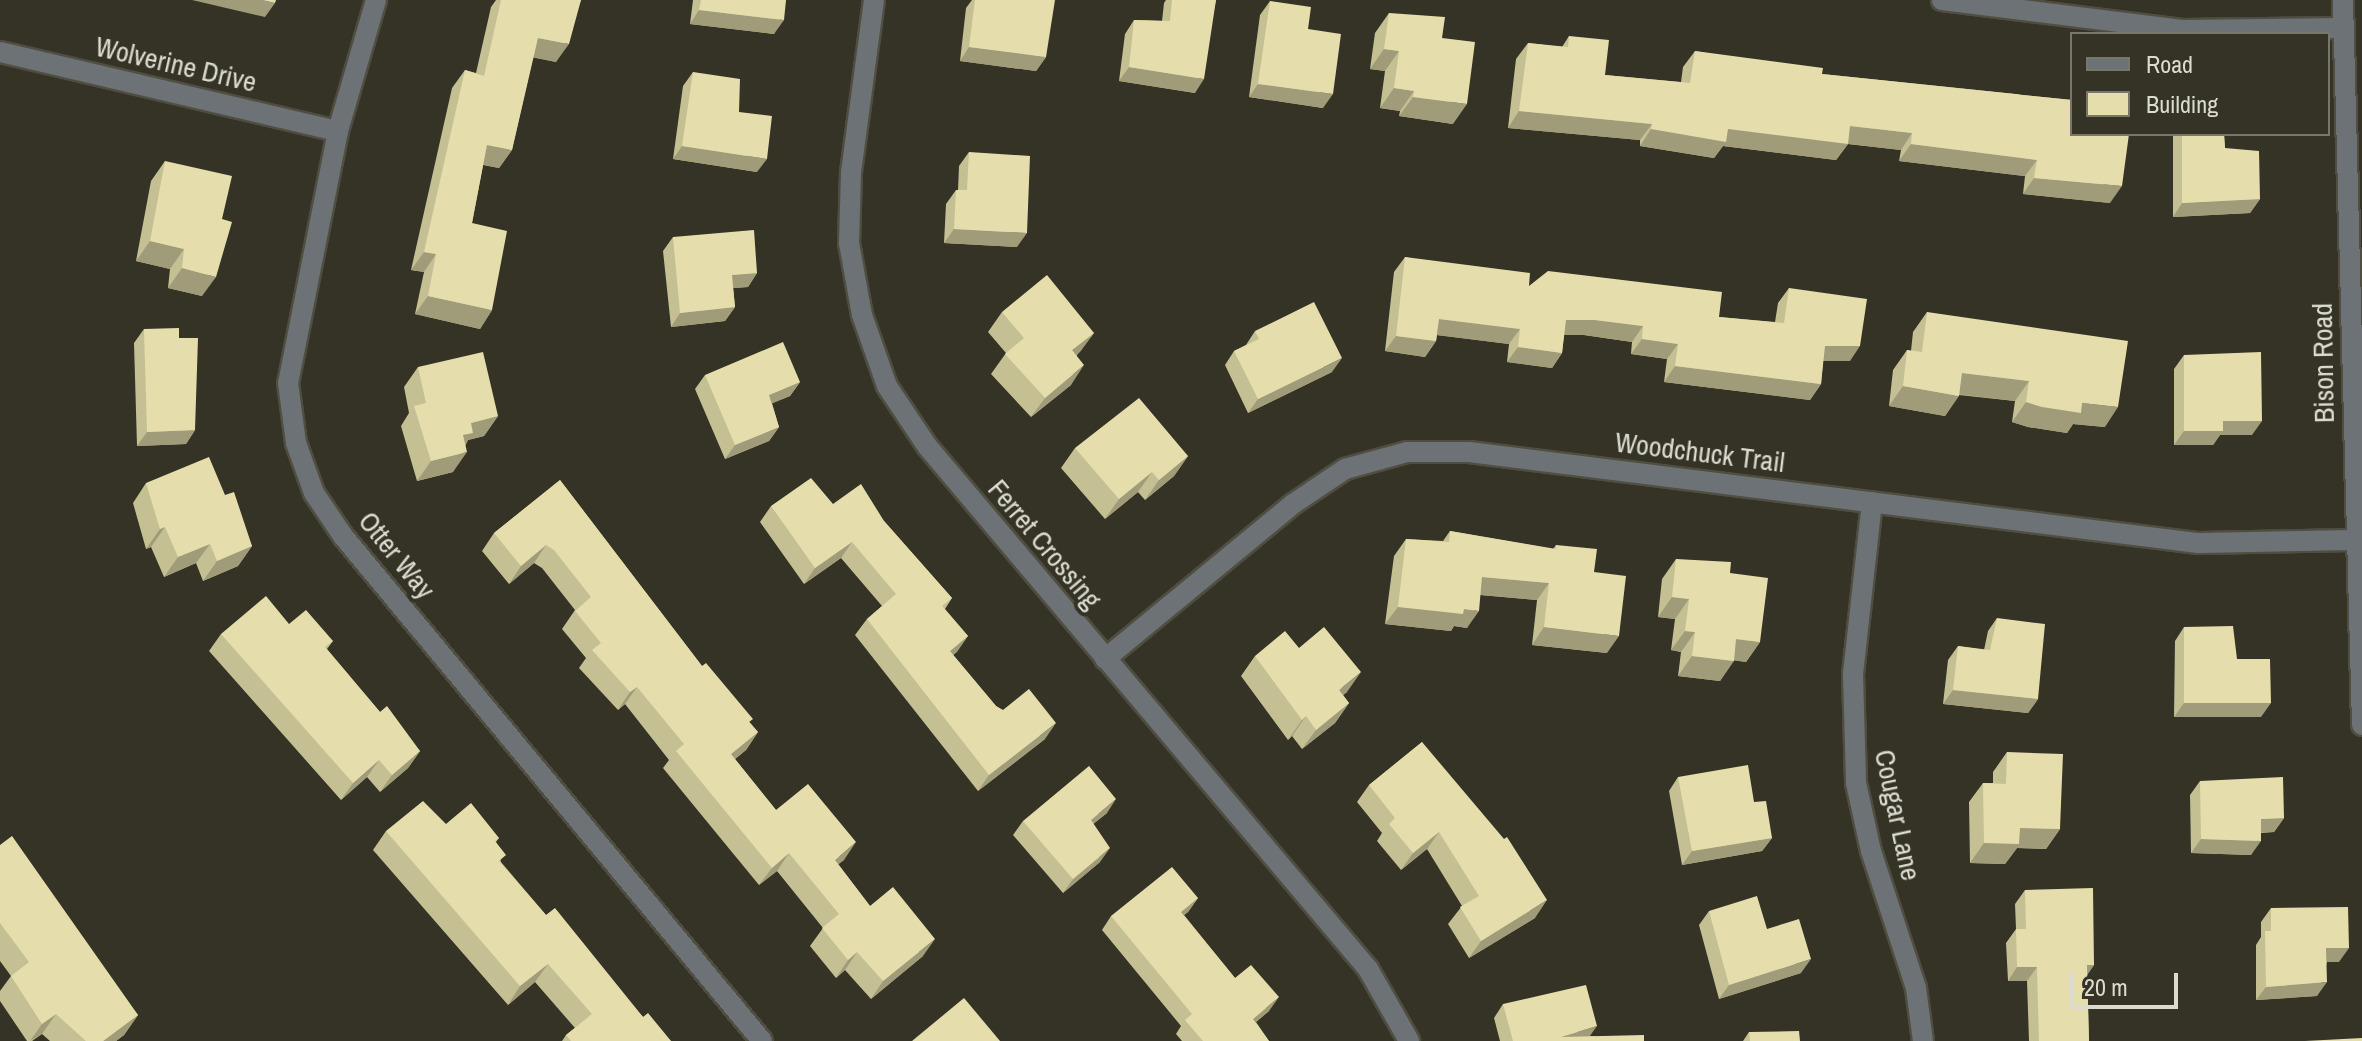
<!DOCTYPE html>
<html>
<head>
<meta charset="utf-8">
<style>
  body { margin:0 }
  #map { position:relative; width:2362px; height:1041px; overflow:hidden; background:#343325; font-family:"Archivo Narrow",sans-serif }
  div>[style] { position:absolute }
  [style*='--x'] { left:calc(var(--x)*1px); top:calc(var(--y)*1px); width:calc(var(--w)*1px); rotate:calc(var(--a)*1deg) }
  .roads { filter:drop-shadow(2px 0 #4f4e41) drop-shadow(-2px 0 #4f4e41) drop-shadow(0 2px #4f4e41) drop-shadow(0 -2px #4f4e41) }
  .minor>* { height:20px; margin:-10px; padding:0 10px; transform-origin:10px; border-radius:10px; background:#6d7277 }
  .wall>* { inset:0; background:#c5bf94 }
  .shaded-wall>* { inset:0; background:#a09b78 }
  .building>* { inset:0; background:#e5deac }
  span { translate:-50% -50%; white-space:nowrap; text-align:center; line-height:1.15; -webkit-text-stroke:8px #343325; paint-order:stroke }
  .street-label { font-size:28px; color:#dcdbd2 }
  .legend { position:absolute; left:2070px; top:32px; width:260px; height:104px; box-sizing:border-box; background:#343325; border:2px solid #77766a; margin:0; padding:10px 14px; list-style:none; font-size:24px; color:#dcdbd2 }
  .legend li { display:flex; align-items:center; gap:16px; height:40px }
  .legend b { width:40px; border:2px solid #77766a }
  .scale { position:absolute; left:2070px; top:973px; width:108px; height:36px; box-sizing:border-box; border:4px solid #dcdbd2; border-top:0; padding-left:10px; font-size:24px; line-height:28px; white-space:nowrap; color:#dcdbd2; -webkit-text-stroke:6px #343325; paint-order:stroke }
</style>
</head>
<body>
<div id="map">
  <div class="roads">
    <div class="minor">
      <i style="--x:376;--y:0;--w:136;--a:106.2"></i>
      <i style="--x:338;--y:131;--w:257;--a:101.2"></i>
      <i style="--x:288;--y:383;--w:61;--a:82.4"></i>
      <i style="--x:296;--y:443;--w:53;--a:70.2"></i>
      <i style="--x:314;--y:493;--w:52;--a:56"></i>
      <i style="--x:343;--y:536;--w:656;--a:50.32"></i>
      <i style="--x:874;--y:0;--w:174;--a:97.6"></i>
      <i style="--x:851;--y:172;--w:71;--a:91.6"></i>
      <i style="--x:849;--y:243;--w:73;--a:79.8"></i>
      <i style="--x:862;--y:315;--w:75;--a:70.6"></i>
      <i style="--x:887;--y:386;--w:72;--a:56.3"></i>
      <i style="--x:927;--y:446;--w:684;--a:49.86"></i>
      <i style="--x:1368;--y:969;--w:83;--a:60.3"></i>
      <i style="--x:1942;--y:0;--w:244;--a:7.1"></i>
      <i style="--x:2184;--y:30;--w:159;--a:-0.7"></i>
      <i style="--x:2343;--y:0;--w:725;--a:88.5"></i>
      <i style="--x:0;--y:52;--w:347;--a:13.2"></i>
      <i style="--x:1872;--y:502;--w:173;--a:96.3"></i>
      <i style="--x:1853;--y:674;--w:109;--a:88.4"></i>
      <i style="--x:1856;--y:783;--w:70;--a:77.6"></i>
      <i style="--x:1871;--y:851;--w:144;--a:71.8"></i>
      <i style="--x:1916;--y:988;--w:53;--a:82.5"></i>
      <i style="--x:1105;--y:659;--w:244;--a:-39.5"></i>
      <i style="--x:1293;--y:504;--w:63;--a:-33.9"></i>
      <i style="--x:1345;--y:469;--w:64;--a:-15.3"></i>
      <i style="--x:1407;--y:452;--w:62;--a:0"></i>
      <i style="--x:1469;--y:452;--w:735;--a:7.12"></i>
      <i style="--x:2198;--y:543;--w:156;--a:-1.1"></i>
    </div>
  </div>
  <div class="wall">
    <i style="clip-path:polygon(496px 0,581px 0,556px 62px,533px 57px,512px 150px,499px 168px,483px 165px,472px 223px,492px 310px,480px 329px,415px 314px,424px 272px,411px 270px,452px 88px,465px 70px,476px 73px,491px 7px)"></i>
    <i style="clip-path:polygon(693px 0,786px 0,774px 34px,690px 24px)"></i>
    <i style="clip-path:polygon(972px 0,975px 0,1046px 57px,1036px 71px,960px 61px,966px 8px)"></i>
    <i style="clip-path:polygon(1166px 0,1216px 0,1195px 93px,1119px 81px,1125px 34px,1134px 20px,1162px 21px,1164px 3px)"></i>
    <i style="clip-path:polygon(1270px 1px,1308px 29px,1323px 108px,1249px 97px,1260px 15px)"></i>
    <i style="clip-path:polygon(1389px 13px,1442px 38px,1453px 124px,1399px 116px,1400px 111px,1380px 108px,1385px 71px,1370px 69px,1375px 33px)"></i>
    <i style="clip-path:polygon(1569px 36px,1605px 75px,1681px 82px,1683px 67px,1695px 51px,1822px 74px,2072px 100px,2110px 203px,2023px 194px,2025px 176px,1899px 161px,1901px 150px,1848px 144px,1836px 160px,1723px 146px,1714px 158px,1640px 146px,1640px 140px,1508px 128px,1516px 59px,1528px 43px,1562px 47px)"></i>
    <i style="clip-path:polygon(693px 72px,757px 172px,673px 159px,683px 86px)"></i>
    <i style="clip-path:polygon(2173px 134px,2224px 134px,2225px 148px,2260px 199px,2250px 213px,2173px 217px)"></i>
    <i style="clip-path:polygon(969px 152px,1017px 247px,944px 243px,946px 204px,956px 190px,958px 190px,959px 166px)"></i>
    <i style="clip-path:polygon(165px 161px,222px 219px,202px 296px,168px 288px,170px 269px,136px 261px,151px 181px)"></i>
    <i style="clip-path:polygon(673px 237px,757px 273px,748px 287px,733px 288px,735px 307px,725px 321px,671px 327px,663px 251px)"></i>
    <i style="clip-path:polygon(1405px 257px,1529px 286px,1719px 317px,1775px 322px,1778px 303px,1789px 288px,1850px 361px,1823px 361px,1821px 384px,1810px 400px,1664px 382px,1667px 359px,1631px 354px,1632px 342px,1584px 335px,1564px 335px,1562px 353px,1552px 368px,1507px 362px,1509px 344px,1437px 335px,1436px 341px,1425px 357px,1385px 351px,1394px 272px)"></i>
    <i style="clip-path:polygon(1002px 312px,1094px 333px,1077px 355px,1071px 385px,1031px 417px,991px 374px,1006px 353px,988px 332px)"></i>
    <i style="clip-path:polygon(1927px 312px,2105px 427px,2073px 424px,2067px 433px,2028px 427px,2012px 422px,2015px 401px,1959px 395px,1945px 416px,1889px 406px,1893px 370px,1907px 350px,1911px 351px,1913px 332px)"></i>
    <i style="clip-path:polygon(144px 329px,179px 338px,195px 430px,186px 444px,137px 446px,134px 343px)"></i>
    <i style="clip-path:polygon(1255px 331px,1332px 372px,1248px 413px,1225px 365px,1234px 351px,1246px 345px)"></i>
    <i style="clip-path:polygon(2184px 355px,2252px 435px,2220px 435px,2213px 445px,2174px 445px,2174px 369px)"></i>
    <i style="clip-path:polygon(418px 367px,498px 416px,484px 436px,468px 440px,453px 472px,417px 481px,401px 426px,409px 413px,404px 387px)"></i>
    <i style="clip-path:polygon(705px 375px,800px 382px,790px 396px,772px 403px,779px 427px,769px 441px,725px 459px,695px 389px)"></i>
    <i style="clip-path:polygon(1075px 448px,1188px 456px,1174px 476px,1145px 500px,1138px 492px,1105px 519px,1061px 468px)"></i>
    <i style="clip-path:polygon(560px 480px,702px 666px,758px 732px,746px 750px,735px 759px,776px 810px,844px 860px,838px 864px,870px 906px,923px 956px,871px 999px,845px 970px,836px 978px,810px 946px,823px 928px,777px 871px,759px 885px,663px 768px,669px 760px,625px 704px,618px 710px,579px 668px,586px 658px,562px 629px,575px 610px,542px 568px,534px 563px,509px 584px,482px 551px,494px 533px)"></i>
    <i style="clip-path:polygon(146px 483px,225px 495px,252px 546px,238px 566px,203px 581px,196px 563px,164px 577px,151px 547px,146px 549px,133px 503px)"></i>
    <i style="clip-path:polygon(833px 504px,884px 521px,952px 598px,945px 609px,968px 636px,953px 655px,996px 706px,1045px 739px,978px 791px,855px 635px,867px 619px,882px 606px,841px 558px,804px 584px,760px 522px,771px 506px)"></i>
    <i style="clip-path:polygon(1450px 531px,1553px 549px,1556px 545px,1594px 572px,1607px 653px,1532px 645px,1537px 600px,1480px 595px,1467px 628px,1454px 626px,1451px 631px,1385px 624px,1394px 556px,1406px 539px,1443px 541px)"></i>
    <i style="clip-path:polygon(1676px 559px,1730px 573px,1760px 642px,1746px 662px,1734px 660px,1720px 681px,1678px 676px,1681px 652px,1671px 650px,1675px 619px,1658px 617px,1662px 579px)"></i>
    <i style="clip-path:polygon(1997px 618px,2038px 699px,2028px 713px,1943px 704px,1948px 660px,1958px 646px,1984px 650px,1988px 631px)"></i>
    <i style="clip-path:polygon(289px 624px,333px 641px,327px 649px,380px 712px,420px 751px,408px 768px,380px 792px,367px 777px,341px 800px,209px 651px,221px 634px)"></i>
    <i style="clip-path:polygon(2184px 627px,2237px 659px,2261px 717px,2174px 717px,2175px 641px)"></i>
    <i style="clip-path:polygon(1299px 648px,1347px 692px,1343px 695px,1349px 703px,1335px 723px,1302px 749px,1292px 736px,1288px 740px,1241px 676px,1255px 656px)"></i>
    <i style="clip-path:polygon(1422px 742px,1535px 918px,1469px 958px,1448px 924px,1462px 906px,1427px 849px,1401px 870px,1377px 841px,1382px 833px,1357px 802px,1369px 785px)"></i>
    <i style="clip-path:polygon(2007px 752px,2060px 829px,2046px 849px,2017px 848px,2005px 864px,1970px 863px,1969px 802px,1983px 783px,1993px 783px,1993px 772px)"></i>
    <i style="clip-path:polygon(1678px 777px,1754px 802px,1772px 838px,1762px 851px,1682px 865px,1669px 791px)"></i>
    <i style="clip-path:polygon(2200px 781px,2284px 818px,2274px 832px,2261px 833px,2251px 855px,2191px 853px,2190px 795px)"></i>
    <i style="clip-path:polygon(1107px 813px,1093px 824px,1100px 862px,1063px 893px,1013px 835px,1023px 821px)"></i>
    <i style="clip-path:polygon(446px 824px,499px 838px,496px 842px,501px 862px,546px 915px,643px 1017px,671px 1041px,562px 1041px,566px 1035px,575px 1028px,535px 982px,508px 1005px,373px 850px,386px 831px)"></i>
    <i style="clip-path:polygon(0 845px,138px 1015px,124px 1035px,116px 1041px,50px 1041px,42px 1034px,32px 1041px,27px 1041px,0 1001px,0 991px,11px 976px,0 961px)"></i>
    <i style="clip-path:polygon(2025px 890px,2094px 965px,2087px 975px,2089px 1041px,2029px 1041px,2027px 981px,2008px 981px,2006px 943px,2016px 929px,2015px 904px)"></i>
    <i style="clip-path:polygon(1198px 898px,1188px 912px,1184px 915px,1235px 978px,1269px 1011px,1256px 1022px,1269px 1041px,1182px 1041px,1176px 1034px,1181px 1026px,1102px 930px,1111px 916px)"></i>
    <i style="clip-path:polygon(2271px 908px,2339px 962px,2327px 962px,2317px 996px,2256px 1000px,2256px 945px,2261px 937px,2261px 922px)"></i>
    <i style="clip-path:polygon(1709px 911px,1767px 929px,1801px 973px,1719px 999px,1699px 925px)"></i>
    <i style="clip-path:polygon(1503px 1004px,1590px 1036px,1644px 1041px,1500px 1041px,1494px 1018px)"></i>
    <i style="clip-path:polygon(1749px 1032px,1800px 1041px,1743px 1041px)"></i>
  </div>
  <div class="shaded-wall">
    <i style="clip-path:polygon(192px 0,262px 0,275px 3px,265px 17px)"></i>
    <i style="clip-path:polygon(699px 10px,784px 20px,774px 34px,690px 24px)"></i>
    <i style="clip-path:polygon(538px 38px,569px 44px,556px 62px,525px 56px)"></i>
    <i style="clip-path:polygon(969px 47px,1046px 57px,1036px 71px,960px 61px)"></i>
    <i style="clip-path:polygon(1384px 49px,1399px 51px,1385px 71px,1370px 69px)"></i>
    <i style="clip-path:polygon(1129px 67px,1204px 79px,1195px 93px,1119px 81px)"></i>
    <i style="clip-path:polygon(1258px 84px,1333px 94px,1323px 108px,1249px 97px)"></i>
    <i style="clip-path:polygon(1394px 88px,1414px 91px,1400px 111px,1380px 108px)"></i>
    <i style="clip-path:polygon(1413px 97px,1467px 104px,1453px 124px,1399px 116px)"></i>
    <i style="clip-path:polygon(1519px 111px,1652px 124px,1640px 140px,1508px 128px)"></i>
    <i style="clip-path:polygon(1850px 126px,1912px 133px,1901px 150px,1848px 144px,1836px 160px,1723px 146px,1714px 158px,1640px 146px,1651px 129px)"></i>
    <i style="clip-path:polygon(1911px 144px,2037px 160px,2025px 176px,1899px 161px)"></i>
    <i style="clip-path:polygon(487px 145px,512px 150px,499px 168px,475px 163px)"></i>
    <i style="clip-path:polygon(682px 146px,767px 159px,757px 172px,673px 159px)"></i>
    <i style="clip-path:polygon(2034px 178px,2122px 186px,2110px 203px,2023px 194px)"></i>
    <i style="clip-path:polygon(2260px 199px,2250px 213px,2173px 217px,2182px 203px)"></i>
    <i style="clip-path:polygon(954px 229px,1027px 233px,1017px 247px,944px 243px)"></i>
    <i style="clip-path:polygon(150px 241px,184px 249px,170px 269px,136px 261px)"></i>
    <i style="clip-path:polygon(424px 252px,436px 254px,424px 272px,411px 270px)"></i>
    <i style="clip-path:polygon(182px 268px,216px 277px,202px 296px,168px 288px)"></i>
    <i style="clip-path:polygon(757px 273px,748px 287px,722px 289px,732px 275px)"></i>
    <i style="clip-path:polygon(428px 296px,492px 310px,480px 329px,415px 314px)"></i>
    <i style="clip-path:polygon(735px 307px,725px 321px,671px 327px,680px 313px)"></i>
    <i style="clip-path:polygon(1439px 319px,1520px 329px,1509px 344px,1428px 334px)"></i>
    <i style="clip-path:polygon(1566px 320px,1595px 320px,1643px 326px,1632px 342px,1584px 335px,1556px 335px)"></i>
    <i style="clip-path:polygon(1094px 333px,1080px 352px,1058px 370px,1072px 350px)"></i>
    <i style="clip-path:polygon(1396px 336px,1436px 341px,1425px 357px,1385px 351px)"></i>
    <i style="clip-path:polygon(1642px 339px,1678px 344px,1667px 359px,1631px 354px)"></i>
    <i style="clip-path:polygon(1825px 346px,1860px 346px,1850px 361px,1815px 361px)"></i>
    <i style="clip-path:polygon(1518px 347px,1562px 353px,1552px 368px,1507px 362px)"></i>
    <i style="clip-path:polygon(1342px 358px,1332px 372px,1248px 413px,1258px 399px)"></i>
    <i style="clip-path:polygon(1084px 365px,1071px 385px,1031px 417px,1045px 398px)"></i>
    <i style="clip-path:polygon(1675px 366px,1821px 384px,1810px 400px,1664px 382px)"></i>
    <i style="clip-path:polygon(1962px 373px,2029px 381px,2015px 401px,1948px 393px)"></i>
    <i style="clip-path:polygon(800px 382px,790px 396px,759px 409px,769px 395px)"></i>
    <i style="clip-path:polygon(1903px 386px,1959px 396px,1945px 416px,1889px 406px)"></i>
    <i style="clip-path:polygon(2026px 402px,2082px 403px,2118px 407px,2105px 427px,2073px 424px,2067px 433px,2028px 427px,2012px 422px)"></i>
    <i style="clip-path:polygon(498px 416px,484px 436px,468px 440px,460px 453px,449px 455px,471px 423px)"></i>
    <i style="clip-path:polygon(2223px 421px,2262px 421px,2252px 435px,2220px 435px,2213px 445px,2174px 445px,2184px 431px)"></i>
    <i style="clip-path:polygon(779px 427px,769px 441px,725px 459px,735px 445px)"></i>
    <i style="clip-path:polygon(195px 430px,186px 444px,137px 446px,147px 432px)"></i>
    <i style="clip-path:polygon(467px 452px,453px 472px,417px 481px,431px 461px)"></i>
    <i style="clip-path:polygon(1188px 456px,1174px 476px,1145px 500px,1159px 480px)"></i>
    <i style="clip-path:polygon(1152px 472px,1138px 492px,1105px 519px,1119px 499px)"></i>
    <i style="clip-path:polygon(165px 527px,151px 547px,146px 549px,160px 529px)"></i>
    <i style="clip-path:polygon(852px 542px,841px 558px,804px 584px,815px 568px)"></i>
    <i style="clip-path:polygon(210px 544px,196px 563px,164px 577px,178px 557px)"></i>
    <i style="clip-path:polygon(546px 545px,534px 563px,509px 584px,521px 566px)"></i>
    <i style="clip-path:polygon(252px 546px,238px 566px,203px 581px,217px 561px)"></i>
    <i style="clip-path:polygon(1482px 577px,1549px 583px,1537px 600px,1470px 594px)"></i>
    <i style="clip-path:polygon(1672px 597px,1689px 599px,1675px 619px,1658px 617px)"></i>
    <i style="clip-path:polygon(1398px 607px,1464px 609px,1479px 611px,1467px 628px,1454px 626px,1451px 631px,1385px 624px)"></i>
    <i style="clip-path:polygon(1544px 627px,1619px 636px,1607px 653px,1532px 645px)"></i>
    <i style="clip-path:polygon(1685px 631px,1695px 632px,1681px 652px,1671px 650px)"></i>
    <i style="clip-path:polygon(968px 636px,957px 652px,939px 667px,950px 651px)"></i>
    <i style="clip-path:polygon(1736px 639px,1760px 642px,1746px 662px,1722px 659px)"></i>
    <i style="clip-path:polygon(1692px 656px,1734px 661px,1720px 681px,1678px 676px)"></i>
    <i style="clip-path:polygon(1361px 672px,1347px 692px,1325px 710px,1339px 690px)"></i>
    <i style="clip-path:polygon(637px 687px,625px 704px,618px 710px,630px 692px)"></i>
    <i style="clip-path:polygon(1953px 690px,2038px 699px,2028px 713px,1943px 704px)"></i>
    <i style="clip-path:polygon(1349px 703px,1335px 723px,1302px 749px,1316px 730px)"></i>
    <i style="clip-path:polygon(2184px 703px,2271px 703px,2261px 717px,2174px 717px)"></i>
    <i style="clip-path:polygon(1306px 716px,1292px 736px,1288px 740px,1302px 720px)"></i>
    <i style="clip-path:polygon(1056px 723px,1045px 739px,978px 791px,989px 775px)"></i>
    <i style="clip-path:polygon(758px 732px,746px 750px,719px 772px,731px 754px)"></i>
    <i style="clip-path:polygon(420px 751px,408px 768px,380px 792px,392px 775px)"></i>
    <i style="clip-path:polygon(379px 760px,367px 777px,341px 800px,353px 783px)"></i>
    <i style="clip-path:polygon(1116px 799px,1107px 813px,1081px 834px,1091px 820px)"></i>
    <i style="clip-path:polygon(2284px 818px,2274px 832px,2251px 833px,2261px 819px)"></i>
    <i style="clip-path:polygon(2020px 828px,2060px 829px,2046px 849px,2017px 848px,2005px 864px,1970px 863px,1984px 843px)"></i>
    <i style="clip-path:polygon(1439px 832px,1427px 849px,1401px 870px,1413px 853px)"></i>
    <i style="clip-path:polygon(1772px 838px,1762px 851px,1682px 865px,1692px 851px)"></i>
    <i style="clip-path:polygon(2201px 839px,2261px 841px,2251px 855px,2191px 853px)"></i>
    <i style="clip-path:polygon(856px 842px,844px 860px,822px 877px,835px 860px)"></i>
    <i style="clip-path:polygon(1110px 848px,1100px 862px,1063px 893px,1073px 879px)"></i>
    <i style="clip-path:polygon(789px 853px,777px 871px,759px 885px,772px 868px)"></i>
    <i style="clip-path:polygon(1198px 898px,1188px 912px,1171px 925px,1181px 912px)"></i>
    <i style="clip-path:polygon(1547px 900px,1535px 918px,1469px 958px,1481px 941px)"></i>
    <i style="clip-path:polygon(935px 939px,923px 956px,871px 999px,883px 981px)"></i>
    <i style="clip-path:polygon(2326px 948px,2349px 948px,2339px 962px,2317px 962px)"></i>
    <i style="clip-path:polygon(857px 952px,845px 970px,836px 978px,848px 960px)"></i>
    <i style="clip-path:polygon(1811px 959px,1801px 973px,1719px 999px,1729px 985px)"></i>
    <i style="clip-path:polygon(548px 964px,535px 982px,508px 1005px,520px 986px)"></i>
    <i style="clip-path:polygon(2087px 965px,2094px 965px,2084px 979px)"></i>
    <i style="clip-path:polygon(2017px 967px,2037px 967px,2027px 981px,2008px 981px)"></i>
    <i style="clip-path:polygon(2327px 982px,2317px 996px,2256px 1000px,2266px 987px)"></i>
    <i style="clip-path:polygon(1279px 997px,1269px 1011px,1243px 1033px,1253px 1019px)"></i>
    <i style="clip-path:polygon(56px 1014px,42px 1034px,30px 1041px,42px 1024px)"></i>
    <i style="clip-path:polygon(138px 1015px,124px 1035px,116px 1041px,103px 1041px)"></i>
    <i style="clip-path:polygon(1597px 1026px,1587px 1040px,1561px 1037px)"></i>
  </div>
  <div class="building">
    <i style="clip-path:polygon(262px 0,276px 0,275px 3px)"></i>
    <i style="clip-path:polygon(501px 0,581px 0,569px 44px,538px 38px,512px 150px,487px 145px,472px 223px,507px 231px,492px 310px,428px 296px,436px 254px,424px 252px,465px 70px,484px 76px)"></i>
    <i style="clip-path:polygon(701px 0,786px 0,784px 20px,699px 10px)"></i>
    <i style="clip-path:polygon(975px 0,1055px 0,1046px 57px,969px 47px)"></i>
    <i style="clip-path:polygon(1172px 0,1216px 0,1204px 79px,1129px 67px,1134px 20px,1170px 21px)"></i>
    <i style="clip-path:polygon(1270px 1px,1311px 7px,1308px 29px,1341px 34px,1333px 94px,1258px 84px)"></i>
    <i style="clip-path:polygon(1389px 13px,1445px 17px,1442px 38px,1475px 42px,1467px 104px,1413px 97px,1414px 91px,1394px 88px,1399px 51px,1384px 49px)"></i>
    <i style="clip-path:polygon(1569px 36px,1609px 40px,1605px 75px,1690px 83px,1695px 51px,1823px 68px,1822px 74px,2072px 100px,2072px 134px,2129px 134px,2122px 186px,2034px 178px,2037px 160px,1911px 144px,1912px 133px,1850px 126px,1848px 144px,1728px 129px,1726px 142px,1651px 129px,1652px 124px,1519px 111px,1528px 43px,1568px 47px)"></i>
    <i style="clip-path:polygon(693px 72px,740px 79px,739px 112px,772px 116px,767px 159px,682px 146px)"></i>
    <i style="clip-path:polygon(2182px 134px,2224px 134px,2225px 148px,2259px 151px,2260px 199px,2182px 203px)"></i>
    <i style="clip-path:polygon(969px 152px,1030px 156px,1027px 233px,954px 229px,956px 190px,967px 190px)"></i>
    <i style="clip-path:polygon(165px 161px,232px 176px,222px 219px,232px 222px,216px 277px,182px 268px,184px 249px,150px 241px)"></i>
    <i style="clip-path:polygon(754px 230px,757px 273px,732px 275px,735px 307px,680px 313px,673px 237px)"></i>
    <i style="clip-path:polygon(1405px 257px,1530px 273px,1529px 286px,1548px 271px,1722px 292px,1719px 317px,1784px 323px,1789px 288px,1867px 299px,1860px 346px,1825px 346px,1821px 384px,1675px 366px,1678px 344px,1642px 339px,1643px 326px,1595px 320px,1566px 320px,1562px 353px,1518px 347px,1520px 329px,1439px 319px,1436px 341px,1396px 336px)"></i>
    <i style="clip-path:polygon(1047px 275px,1094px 333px,1072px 350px,1084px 365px,1045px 398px,1005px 354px,1024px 338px,1002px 312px)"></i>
    <i style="clip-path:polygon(1314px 302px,1342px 358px,1258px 399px,1234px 351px,1259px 339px,1255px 331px)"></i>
    <i style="clip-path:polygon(1927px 312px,2128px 341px,2118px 407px,2082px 403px,2081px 413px,2042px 407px,2026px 402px,2029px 381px,1962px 373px,1959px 396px,1903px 386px,1907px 350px,1922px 352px)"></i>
    <i style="clip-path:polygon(179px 328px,179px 338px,198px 338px,195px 430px,147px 432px,144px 329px)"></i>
    <i style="clip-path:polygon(783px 342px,800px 382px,769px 395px,779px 427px,735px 445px,705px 375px)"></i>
    <i style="clip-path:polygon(483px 352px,498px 416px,471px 423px,473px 433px,463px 435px,467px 452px,431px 461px,414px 406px,426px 403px,418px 367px)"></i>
    <i style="clip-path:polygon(2261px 352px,2262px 421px,2223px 421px,2223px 431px,2184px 431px,2184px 355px)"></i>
    <i style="clip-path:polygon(1139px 398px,1188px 456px,1159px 480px,1152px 472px,1119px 499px,1075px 448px)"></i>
    <i style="clip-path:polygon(209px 457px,225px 495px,234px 492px,252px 546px,217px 561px,210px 544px,178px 557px,165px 527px,160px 529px,146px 483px)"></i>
    <i style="clip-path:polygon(811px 478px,833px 504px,861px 484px,884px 521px,952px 598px,942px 606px,968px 636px,950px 651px,996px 706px,1003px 710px,1029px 689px,1056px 723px,989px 775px,867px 619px,896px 594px,852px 542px,815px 568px,771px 506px)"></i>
    <i style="clip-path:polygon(560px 480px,702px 666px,706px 663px,753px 719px,749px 722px,758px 732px,731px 754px,776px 810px,808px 784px,856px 842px,835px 860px,870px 906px,893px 887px,935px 939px,883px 981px,857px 952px,848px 960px,822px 928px,839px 914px,789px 853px,772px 868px,676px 751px,684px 744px,637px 687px,630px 692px,592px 650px,601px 643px,575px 611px,591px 597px,554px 550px,546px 545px,521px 566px,494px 533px)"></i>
    <i style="clip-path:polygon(1450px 531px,1556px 549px,1556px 545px,1597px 549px,1594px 572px,1626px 576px,1619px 636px,1544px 627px,1549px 583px,1482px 577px,1479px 611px,1464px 609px,1463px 614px,1398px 607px,1406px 539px,1449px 542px)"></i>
    <i style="clip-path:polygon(1676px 559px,1731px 562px,1730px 573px,1768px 578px,1760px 642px,1736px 639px,1734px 661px,1692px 656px,1695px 632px,1685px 631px,1689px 599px,1672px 597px)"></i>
    <i style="clip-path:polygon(266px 596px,289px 624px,306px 610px,333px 641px,325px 647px,380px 712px,387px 706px,420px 751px,392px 775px,379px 760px,353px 783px,221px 634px)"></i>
    <i style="clip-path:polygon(1997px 618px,2045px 624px,2038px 699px,1953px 690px,1958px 646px,1990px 650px)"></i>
    <i style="clip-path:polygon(2233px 626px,2237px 659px,2270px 659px,2271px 703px,2184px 703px,2184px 627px)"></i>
    <i style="clip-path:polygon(1324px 627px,1361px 672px,1339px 690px,1349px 703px,1316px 730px,1306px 716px,1302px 720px,1255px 656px,1285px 631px,1299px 648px)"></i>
    <i style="clip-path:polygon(1422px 742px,1504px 839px,1507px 837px,1547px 900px,1481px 941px,1460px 907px,1479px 896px,1439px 832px,1413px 853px,1389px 824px,1395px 818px,1369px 785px)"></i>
    <i style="clip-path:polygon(2007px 752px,2063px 754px,2060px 829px,2020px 828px,2019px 844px,1984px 843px,1983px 783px,2006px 784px)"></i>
    <i style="clip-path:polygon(1748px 765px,1754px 802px,1766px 801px,1772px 838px,1692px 851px,1678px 777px)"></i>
    <i style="clip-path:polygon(1089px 766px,1116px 799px,1091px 820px,1110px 848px,1073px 879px,1023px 821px)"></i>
    <i style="clip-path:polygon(2283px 777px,2284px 818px,2261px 819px,2261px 841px,2201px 839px,2200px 781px)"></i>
    <i style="clip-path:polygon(423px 801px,446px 824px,471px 803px,499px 838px,495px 841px,506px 855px,499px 861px,546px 915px,555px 908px,643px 1017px,648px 1013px,671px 1041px,571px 1041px,566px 1035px,592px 1014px,548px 964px,520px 986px,386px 831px)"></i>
    <i style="clip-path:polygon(12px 836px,138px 1015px,103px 1041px,86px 1041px,56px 1014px,42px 1024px,11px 976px,29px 962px,0 923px,0 845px)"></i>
    <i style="clip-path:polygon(1172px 867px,1198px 898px,1181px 912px,1235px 978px,1251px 965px,1279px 997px,1253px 1019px,1269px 1041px,1203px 1041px,1185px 1020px,1192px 1014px,1111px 916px)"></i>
    <i style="clip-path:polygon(2093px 888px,2094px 965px,2087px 965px,2089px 1041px,2039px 1041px,2037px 967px,2017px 967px,2016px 929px,2026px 929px,2025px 890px)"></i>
    <i style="clip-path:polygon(1757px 896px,1767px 929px,1799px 919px,1811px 959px,1729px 985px,1709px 911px)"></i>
    <i style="clip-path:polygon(2348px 907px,2349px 948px,2326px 948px,2327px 982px,2266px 987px,2265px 931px,2271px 931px,2271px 908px)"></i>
    <i style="clip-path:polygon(1586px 985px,1597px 1026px,1561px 1037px,1644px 1035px,1644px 1041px,1513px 1041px,1503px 1004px)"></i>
    <i style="clip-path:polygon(964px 998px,1000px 1041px,912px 1041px)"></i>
    <i style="clip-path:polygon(1799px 1031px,1800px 1041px,1750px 1041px,1749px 1032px)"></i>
    <i style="clip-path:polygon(2362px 1038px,2362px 1041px,2305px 1041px)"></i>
  </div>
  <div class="street-label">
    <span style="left:176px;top:64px;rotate:13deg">Wolverine Drive</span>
    <span style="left:2323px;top:363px;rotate:-91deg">Bison Road</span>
    <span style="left:1700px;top:452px;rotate:7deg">Woodchuck Trail</span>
    <span style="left:1045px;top:544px;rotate:50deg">Ferret Crossing</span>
    <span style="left:397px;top:555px;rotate:51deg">Otter Way</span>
    <span style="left:1898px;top:815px;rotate:78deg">Cougar Lane</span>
  </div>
  <ul class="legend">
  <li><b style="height:10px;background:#6d7277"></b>Road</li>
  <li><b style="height:22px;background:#e5deac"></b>Building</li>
  </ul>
  <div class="scale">20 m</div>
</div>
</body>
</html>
